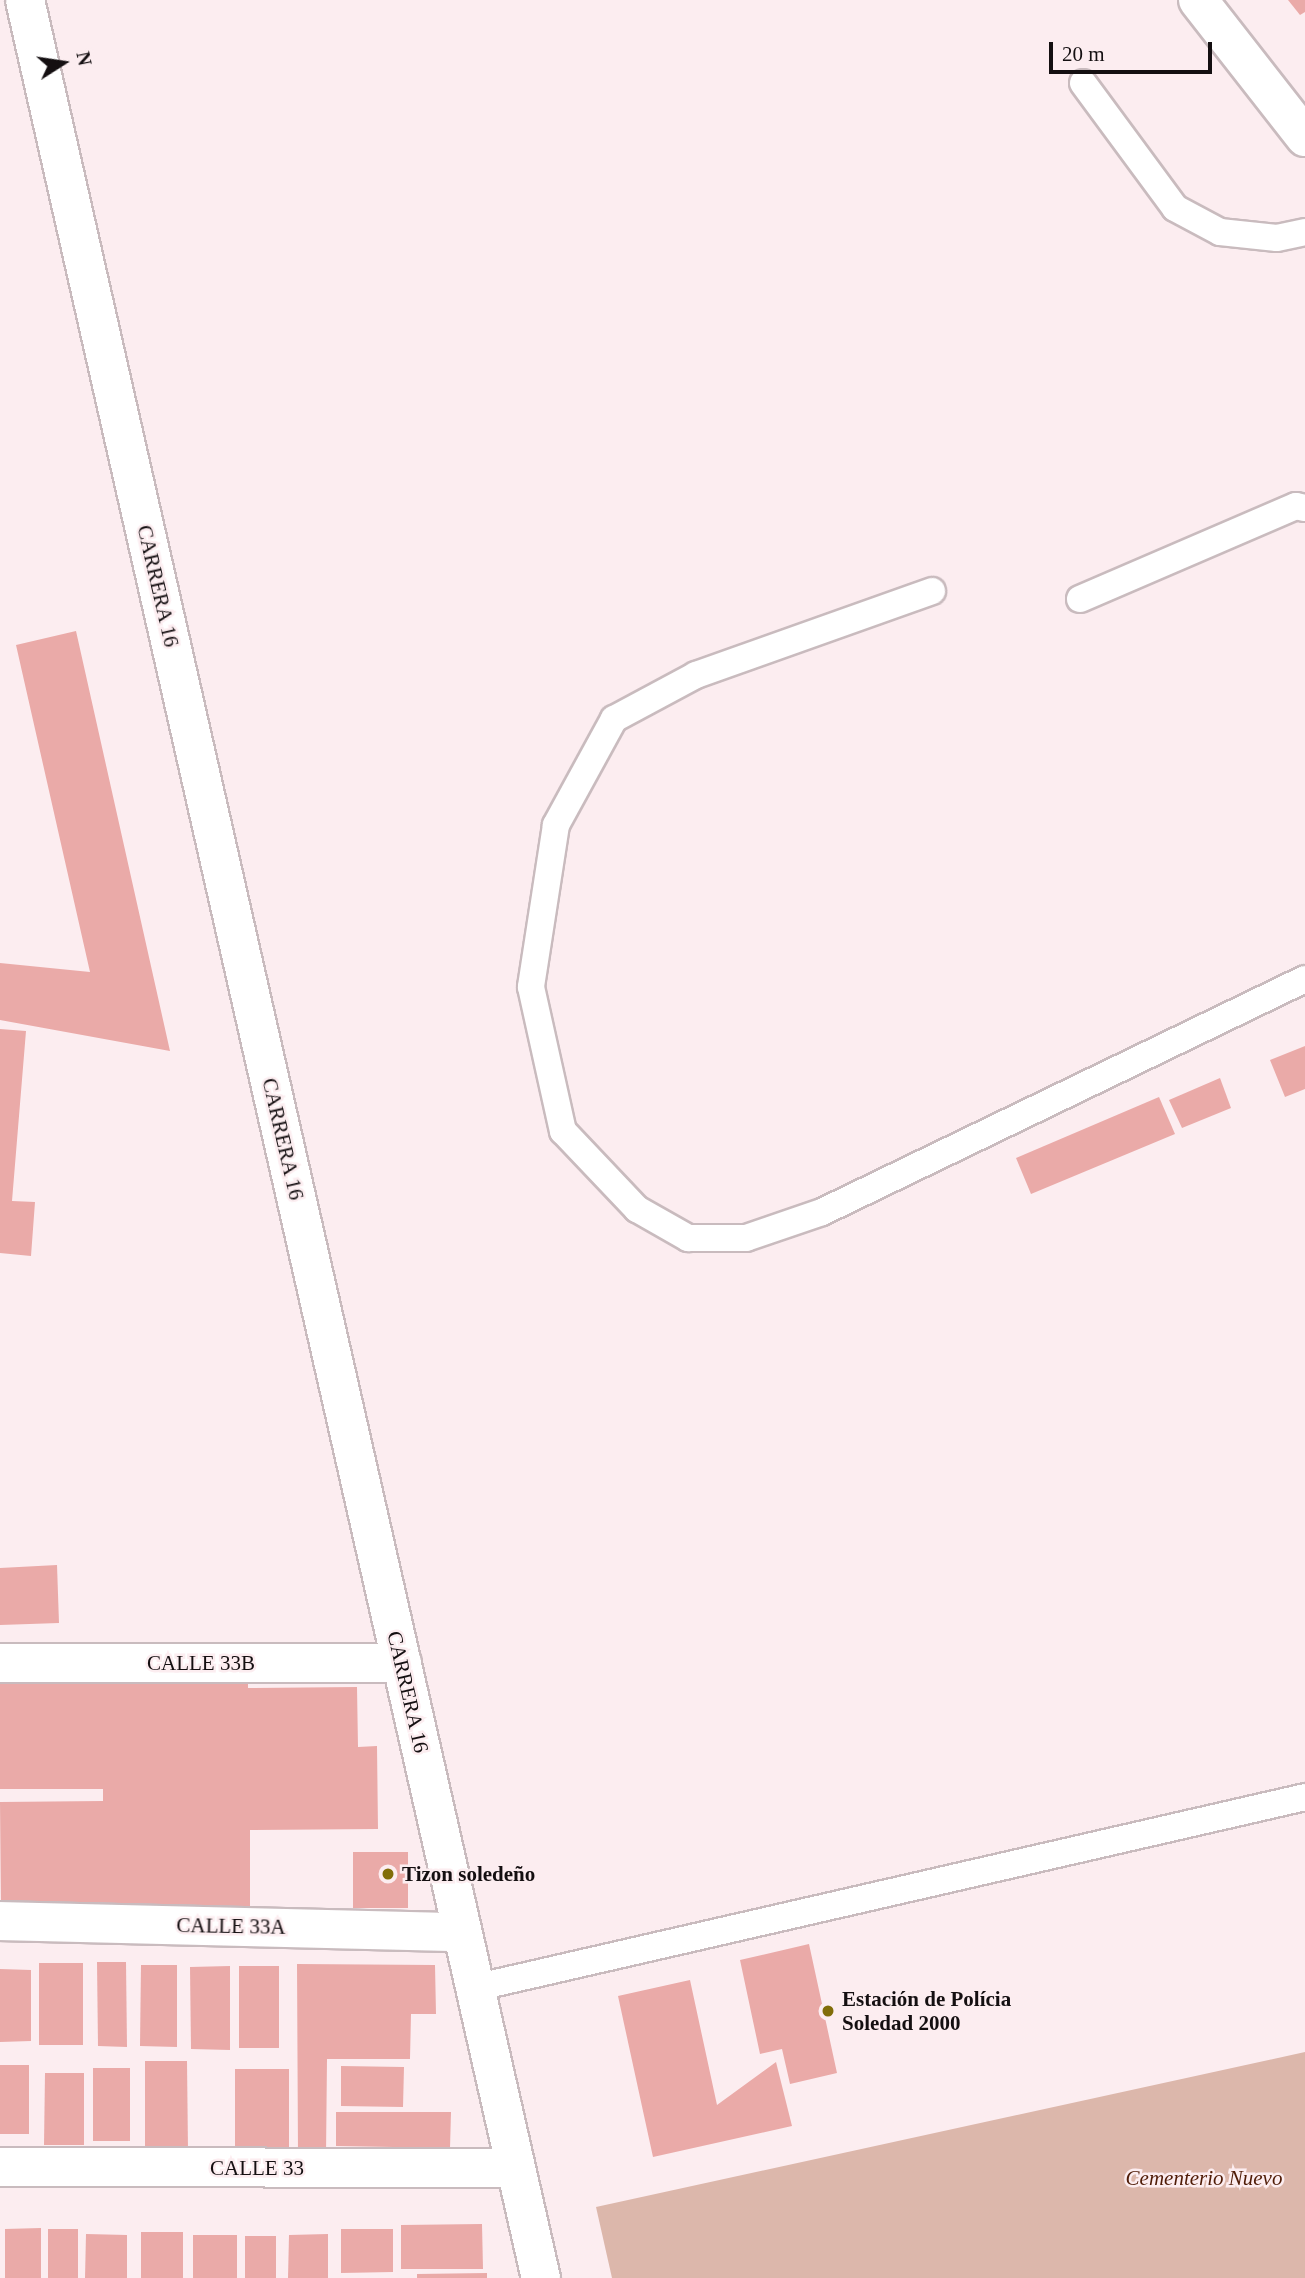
<!DOCTYPE html>
<html>
<head>
<meta charset="utf-8">
<style>
  body { margin:0 }
  #map { position:relative; width:1305px; height:2278px; overflow:hidden; background:#fcedf0; font-family:Georgia,serif }
  div>[style] { position:absolute }
  [style*='--x'] { left:calc(var(--x)*1px); top:calc(var(--y)*1px); width:calc(var(--w)*1px); rotate:calc(var(--a)*1deg) }
  .green>* { inset:0; background:#dcb7ab }
  .building>* { inset:0; background:#eaaaa8 }
  .roads { filter:drop-shadow(2px 0 #c9bbbe) drop-shadow(-2px 0 #c9bbbe) drop-shadow(0 2px #c9bbbe) drop-shadow(0 -2px #c9bbbe) }
  .lane>* { height:26px; margin:-13px; padding:0 13px; transform-origin:13px; border-radius:13px; background:#fff }
  .street>* { height:38px; margin:-19px; padding:0 19px; transform-origin:19px; border-radius:19px; background:#fff }
  .secondary>* { height:38px; margin:-19px; padding:0 19px; transform-origin:19px; border-radius:19px; background:#fff }
  .dots>* { width:19px; height:19px; translate:-50% -50%; box-sizing:border-box; border:4px solid #fcedf0; border-radius:50% }
  span { translate:-50% -50%; white-space:nowrap; text-align:center; line-height:1.15; -webkit-text-stroke:5px #fcedf0; paint-order:stroke }
  .street-label { font-size:21px; color:#140f11 }
  .poi-label { font-size:21px; color:#140f11; font-weight:700 }
  .left { translate:0 -50%; text-align:left }
  .park-label { font-size:21px; color:#4f1b06; font-style:italic }
  .north { position:absolute; left:28px; top:28px; width:70px; height:70px; -webkit-text-stroke:5px #fcedf0; paint-order:stroke; rotate:78deg; font-size:19px; font-weight:700; line-height:28px; text-align:center; color:#140f11 }
  .north::after { content:''; display:block; margin:auto; width:24px; height:32px; background:#140f11; clip-path:polygon(50% 0,100% 100%,50% 72%,0 100%) }
  .scale { position:absolute; left:1049px; top:42px; width:163px; height:32px; box-sizing:border-box; border:4px solid #140f11; border-top:0; padding-left:9px; font-size:21px; line-height:24px; white-space:nowrap; color:#140f11; -webkit-text-stroke:5px #fcedf0; paint-order:stroke }
</style>
</head>
<body>
<div id="map">
  <div class="green">
    <i style="clip-path:polygon(1305px 2052px,1305px 2278px,612px 2278px,596px 2207px)"></i>
  </div>
  <div class="building">
    <i style="clip-path:polygon(1288px 0,1305px 0,1305px 12px,1300px 15px)"></i>
    <i style="clip-path:polygon(76px 631px,170px 1051px,0 1020px,0 963px,90px 972px,16px 645px)"></i>
    <i style="clip-path:polygon(0 1029px,26px 1031px,12px 1201px,35px 1202px,31px 1256px,0 1253px)"></i>
    <i style="clip-path:polygon(1305px 1046px,1305px 1089px,1285px 1097px,1270px 1060px)"></i>
    <i style="clip-path:polygon(1220px 1078px,1231px 1108px,1182px 1128px,1169px 1100px)"></i>
    <i style="clip-path:polygon(1159px 1097px,1175px 1134px,1031px 1194px,1016px 1158px)"></i>
    <i style="clip-path:polygon(57px 1565px,59px 1623px,0 1625px,0 1568px)"></i>
    <i style="clip-path:polygon(248px 1670px,248px 1688px,357px 1687px,358px 1747px,377px 1746px,378px 1829px,250px 1830px,250px 1906px,1px 1908px,0 1802px,103px 1801px,103px 1789px,0 1789px,0 1672px)"></i>
    <i style="clip-path:polygon(353px 1852px,408px 1852px,408px 1908px,353px 1908px)"></i>
    <i style="clip-path:polygon(809px 1944px,837px 2073px,790px 2084px,782px 2049px,760px 2054px,740px 1960px)"></i>
    <i style="clip-path:polygon(97px 1962px,126px 1962px,127px 2047px,98px 2046px)"></i>
    <i style="clip-path:polygon(39px 1963px,83px 1963px,83px 2045px,39px 2045px)"></i>
    <i style="clip-path:polygon(297px 1964px,435px 1965px,436px 2014px,411px 2014px,410px 2059px,327px 2059px,326px 2155px,298px 2155px)"></i>
    <i style="clip-path:polygon(141px 1965px,177px 1965px,177px 2047px,140px 2046px)"></i>
    <i style="clip-path:polygon(230px 1966px,230px 2050px,191px 2049px,190px 1967px)"></i>
    <i style="clip-path:polygon(239px 1966px,279px 1966px,279px 2048px,239px 2048px)"></i>
    <i style="clip-path:polygon(0 1969px,31px 1970px,31px 2041px,0 2042px)"></i>
    <i style="clip-path:polygon(690px 1980px,717px 2105px,776px 2062px,792px 2126px,653px 2157px,618px 1996px)"></i>
    <i style="clip-path:polygon(145px 2061px,187px 2061px,188px 2151px,145px 2151px)"></i>
    <i style="clip-path:polygon(0 2065px,29px 2065px,29px 2134px,0 2134px)"></i>
    <i style="clip-path:polygon(341px 2066px,404px 2067px,403px 2107px,341px 2106px)"></i>
    <i style="clip-path:polygon(93px 2068px,130px 2068px,130px 2141px,93px 2141px)"></i>
    <i style="clip-path:polygon(235px 2069px,289px 2069px,289px 2150px,235px 2150px)"></i>
    <i style="clip-path:polygon(45px 2073px,84px 2073px,84px 2145px,44px 2145px)"></i>
    <i style="clip-path:polygon(336px 2112px,451px 2112px,450px 2148px,336px 2146px)"></i>
    <i style="clip-path:polygon(482px 2224px,483px 2269px,401px 2269px,401px 2225px)"></i>
    <i style="clip-path:polygon(41px 2228px,41px 2278px,5px 2278px,5px 2229px)"></i>
    <i style="clip-path:polygon(48px 2229px,78px 2229px,78px 2278px,48px 2278px)"></i>
    <i style="clip-path:polygon(341px 2229px,393px 2229px,393px 2272px,341px 2273px)"></i>
    <i style="clip-path:polygon(141px 2232px,183px 2232px,183px 2278px,141px 2278px)"></i>
    <i style="clip-path:polygon(86px 2234px,127px 2235px,127px 2278px,85px 2278px)"></i>
    <i style="clip-path:polygon(328px 2234px,328px 2278px,288px 2278px,289px 2235px)"></i>
    <i style="clip-path:polygon(193px 2235px,237px 2235px,237px 2278px,193px 2278px)"></i>
    <i style="clip-path:polygon(245px 2236px,276px 2236px,276px 2278px,245px 2278px)"></i>
    <i style="clip-path:polygon(487px 2273px,487px 2278px,417px 2278px,417px 2274px)"></i>
  </div>
  <div class="roads">
    <div class="lane">
      <i style="--x:1083;--y:83;--w:155;--a:53.6"></i>
      <i style="--x:1175;--y:208;--w:51;--a:28.1"></i>
      <i style="--x:1220;--y:232;--w:57;--a:6"></i>
      <i style="--x:1277;--y:238;--w:29;--a:-12"></i>
      <i style="--x:932;--y:591;--w:251;--a:160.4"></i>
      <i style="--x:696;--y:675;--w:93;--a:151.8"></i>
      <i style="--x:614;--y:719;--w:121;--a:118.7"></i>
      <i style="--x:556;--y:825;--w:164;--a:98.8"></i>
      <i style="--x:531;--y:987;--w:148;--a:77.5"></i>
      <i style="--x:563;--y:1131;--w:108;--a:46.5"></i>
      <i style="--x:637;--y:1209;--w:59;--a:29.6"></i>
      <i style="--x:688;--y:1238;--w:58;--a:0"></i>
      <i style="--x:746;--y:1238;--w:80;--a:-18.9"></i>
      <i style="--x:822;--y:1212;--w:536;--a:-25.75"></i>
      <i style="--x:1080;--y:599;--w:235;--a:-23.3"></i>
      <i style="--x:1296;--y:506;--w:9;--a:13"></i>
      <i style="--x:474;--y:1988;--w:853;--a:-12.94"></i>
    </div>
    <div class="street">
      <i style="--x:0;--y:1663;--w:402;--a:0"></i>
      <i style="--x:0;--y:1921;--w:462;--a:1.4"></i>
      <i style="--x:0;--y:2167;--w:515;--a:0.11"></i>
    </div>
    <div class="secondary">
      <i style="--x:25;--y:0;--w:2336;--a:77.24"></i>
      <i style="--x:1198;--y:0;--w:174;--a:52"></i>
    </div>
  </div>
  <div class="dots">
    <i style="left:388px;top:1874px;background:#816d09"></i>
    <i style="left:828px;top:2011px;background:#816d09"></i>
  </div>
  <div class="street-label">
    <span style="left:158px;top:586px;rotate:77deg">CARRERA 16</span>
    <span style="left:283px;top:1139px;rotate:77deg">CARRERA 16</span>
    <span style="left:201px;top:1663px">CALLE 33B</span>
    <span style="left:408px;top:1692px;rotate:77deg">CARRERA 16</span>
    <span style="left:231px;top:1926px;rotate:1deg">CALLE 33A</span>
    <span style="left:257px;top:2168px">CALLE 33</span>
  </div>
  <div class="poi-label">
    <span class="left" style="left:402px;top:1874px">Tizon soledeño</span>
    <span class="left" style="left:842px;top:2011px">Estación de Polícia<br>Soledad 2000</span>
  </div>
  <div class="park-label">
    <span style="left:1204px;top:2178px">Cementerio Nuevo</span>
  </div>
  <div class="north">N</div>
  <div class="scale">20 m</div>
</div>
</body>
</html>
